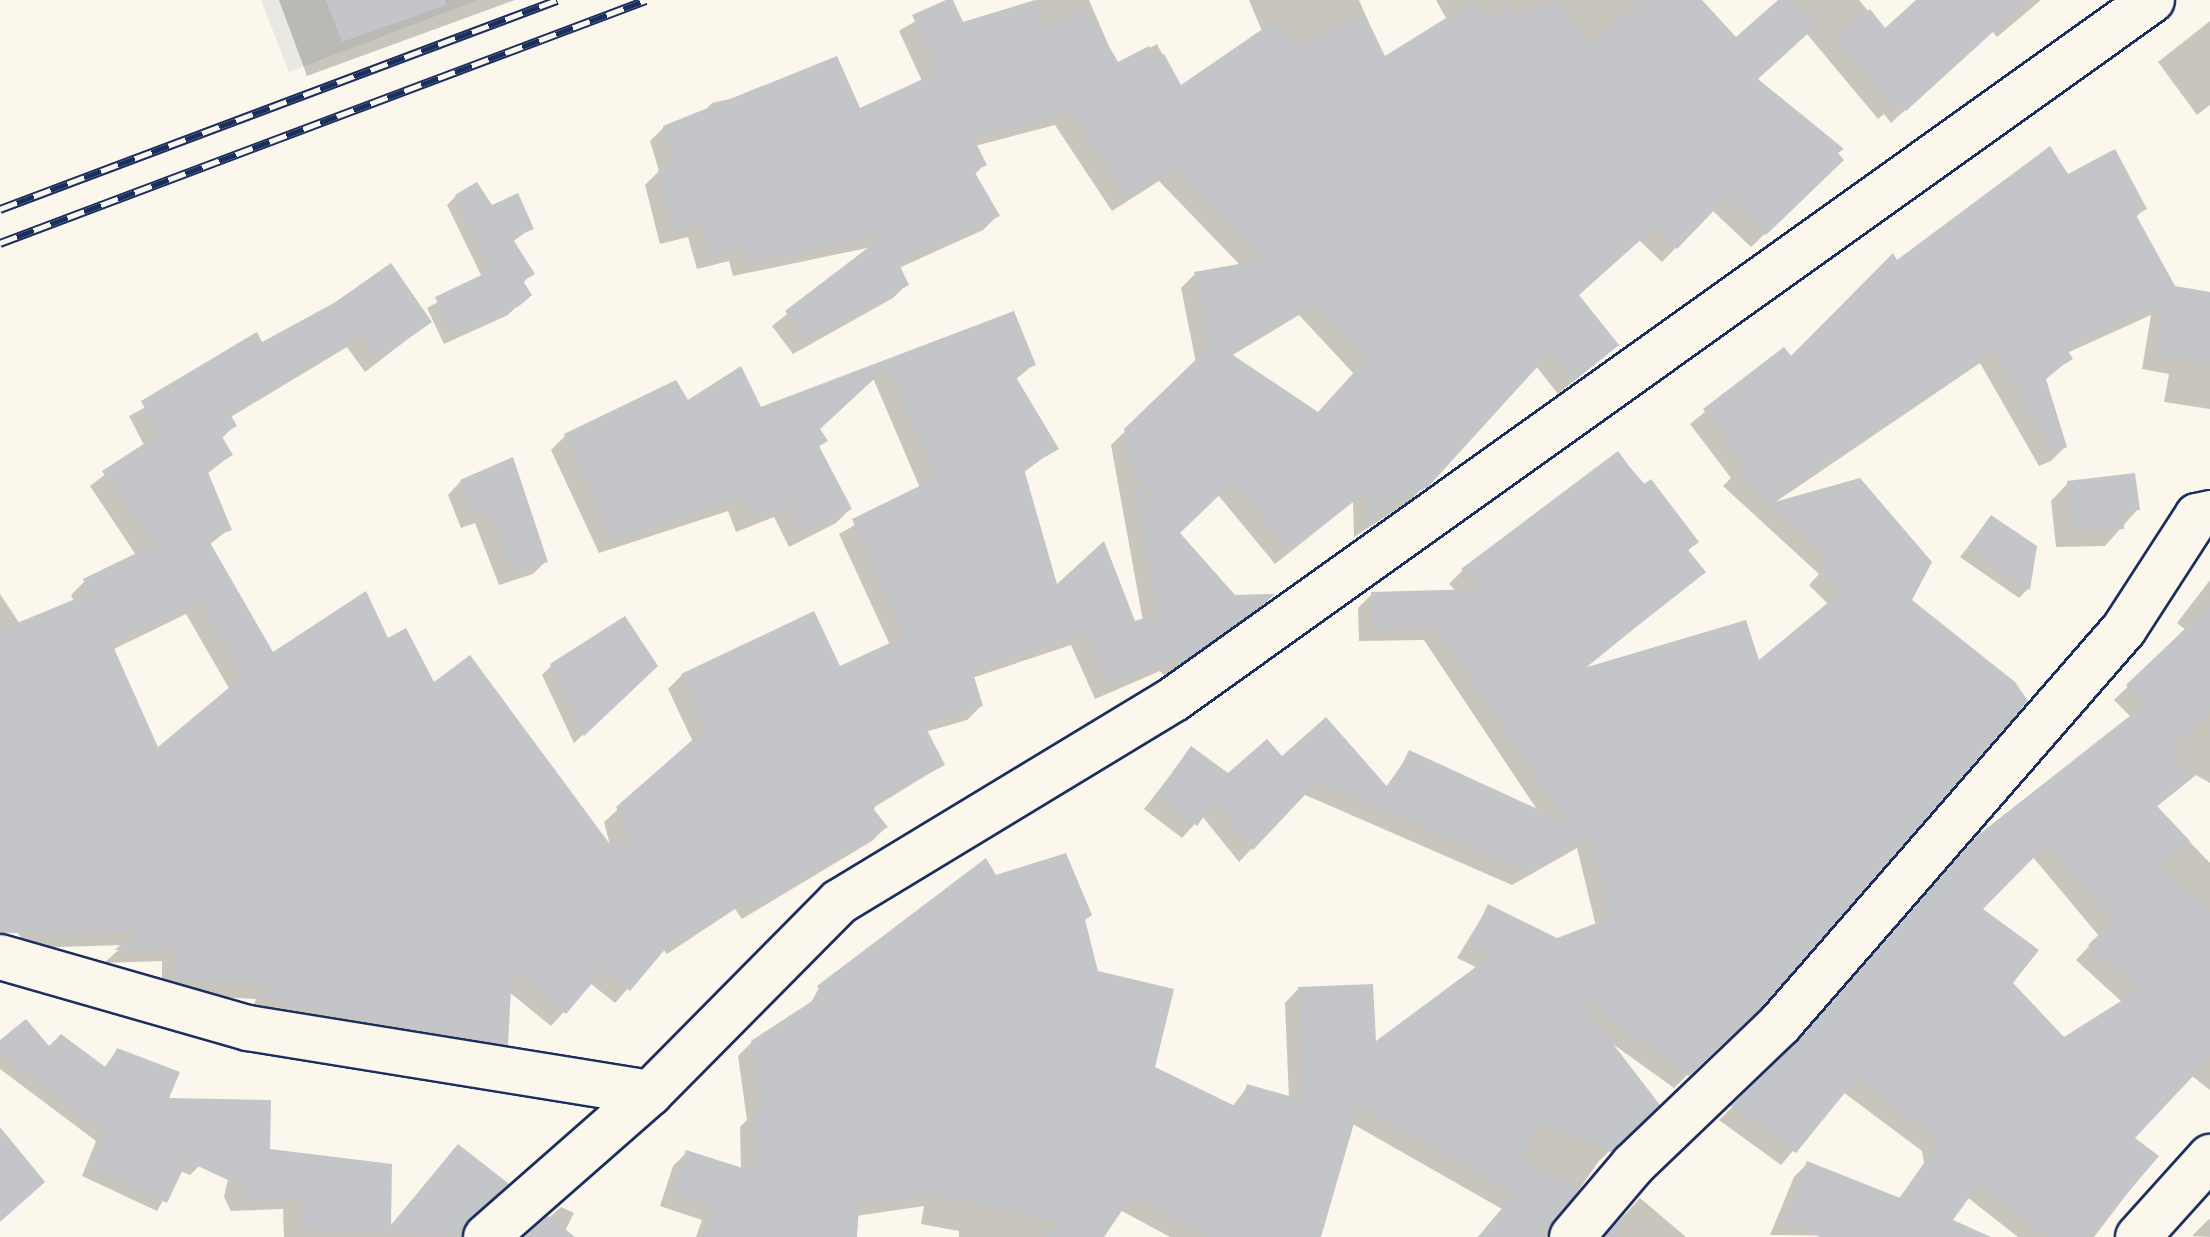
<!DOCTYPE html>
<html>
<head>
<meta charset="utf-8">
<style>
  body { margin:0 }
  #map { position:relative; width:2210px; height:1237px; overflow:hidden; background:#fbf7ec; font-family:"Architects Daughter",sans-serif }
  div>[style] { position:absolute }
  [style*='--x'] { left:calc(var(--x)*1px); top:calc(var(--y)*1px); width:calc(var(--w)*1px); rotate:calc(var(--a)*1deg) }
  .built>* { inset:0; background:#eae8e2 }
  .shadow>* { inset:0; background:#0003 }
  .building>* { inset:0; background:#c3c5c9 }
  .roads { filter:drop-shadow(2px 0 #1b2f5e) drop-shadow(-2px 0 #1b2f5e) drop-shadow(0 2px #1b2f5e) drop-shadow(0 -2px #1b2f5e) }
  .minor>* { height:44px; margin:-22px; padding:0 22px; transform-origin:22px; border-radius:22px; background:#fbf7ec }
  .rail>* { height:9px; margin-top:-4.5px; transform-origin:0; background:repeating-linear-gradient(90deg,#fbf7ec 0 18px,#1b2f5e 0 36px); box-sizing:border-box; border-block:2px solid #1b2f5e }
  span { translate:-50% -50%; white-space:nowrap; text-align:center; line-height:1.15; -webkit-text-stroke:7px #fbf7ec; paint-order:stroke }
</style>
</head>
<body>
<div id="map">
  <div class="built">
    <i style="clip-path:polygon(261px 0,478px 0,289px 72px)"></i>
  </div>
  <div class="shadow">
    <i style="clip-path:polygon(279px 0,515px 0,307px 76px)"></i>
    <i style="clip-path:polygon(evenodd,950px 0,962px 24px,1037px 0,1089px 0,1117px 65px,1157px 44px,1180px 88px,1262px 31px,1249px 0,1359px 0,1384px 58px,1447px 20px,1436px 0,1700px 0,1736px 40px,1781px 0,1859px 0,1885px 31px,1919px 0,2041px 0,1997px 37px,1992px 31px,1891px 123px,1884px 114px,1878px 119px,1807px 34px,1756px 79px,1835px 154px,1828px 174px,1751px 247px,1712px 210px,1662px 262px,1639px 240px,1577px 296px,1617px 345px,1558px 394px,1536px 366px,1411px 500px,1354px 537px,1353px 502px,1275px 564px,1218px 495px,1178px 533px,1234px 597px,1270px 597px,1249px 617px,1165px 676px,1160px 671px,1095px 699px,1071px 645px,972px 678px,981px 706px,967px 720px,925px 732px,943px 765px,873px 808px,886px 827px,872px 841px,742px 919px,735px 909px,667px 954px,663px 949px,615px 1003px,590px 983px,551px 1026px,509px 992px,506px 1044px,492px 1058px,252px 1012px,256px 999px,162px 994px,162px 961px,104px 963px,124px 945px,28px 948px,0 907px,0 594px,20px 624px,74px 601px,71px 595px,85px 581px,136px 555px,90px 486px,144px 445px,129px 416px,262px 344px,430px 322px,365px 372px,347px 347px,229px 418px,234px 426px,221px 439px,231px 455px,207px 474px,229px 529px,209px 545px,273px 655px,387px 640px,611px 849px,604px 822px,693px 742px,668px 689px,682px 675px,839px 668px,890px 645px,839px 534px,920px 488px,873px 378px,818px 430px,825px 441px,817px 448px,850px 509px,836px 523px,789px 547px,774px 517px,736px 532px,728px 511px,599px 553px,551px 450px,565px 436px,687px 403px,760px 409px,1013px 313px,1033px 365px,1015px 380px,1056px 448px,1023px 473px,1056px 588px,1134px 623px,1143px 621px,1111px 445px,1196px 363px,1181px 288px,1195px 274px,1241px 266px,1159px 181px,1112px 211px,1055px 125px,975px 146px,984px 165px,974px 175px,997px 216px,983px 230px,899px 268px,907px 284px,893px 298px,793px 354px,772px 326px,872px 247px,733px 276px,729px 261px,697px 269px,688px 237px,660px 244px,645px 185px,659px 171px,650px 141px,664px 127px,700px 116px,712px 103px,761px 92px,859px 110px,922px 81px,899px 31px,950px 0,1299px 315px,1354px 374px,1317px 415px,1231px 356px,1299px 315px,950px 0,186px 614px,230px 690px,157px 750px,112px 650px,186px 614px)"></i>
    <i style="clip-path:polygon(2210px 21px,2210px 105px,2197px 115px,2158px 62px)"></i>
    <i style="clip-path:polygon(2067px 176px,2145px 208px,2136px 217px,2174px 288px,2210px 294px,2210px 409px,2164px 402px,2169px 374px,2142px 369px,2151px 315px,2067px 353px,2070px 359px,2045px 380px,2065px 447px,2051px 461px,2039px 466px,1980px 363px,1774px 503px,1910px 600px,1760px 1005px,1674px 1088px,1610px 1042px,1657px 1105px,1598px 1162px,1547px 1237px,1478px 1237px,1502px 1209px,1351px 1123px,1318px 1237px,1170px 1237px,1120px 1210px,1102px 1237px,959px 1237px,959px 1231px,921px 1224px,924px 1206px,856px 1216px,855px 1237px,696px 1237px,702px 1220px,660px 1206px,673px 1166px,687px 1152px,741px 1170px,740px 1127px,747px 1120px,738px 1056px,752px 1042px,809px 1006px,819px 988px,995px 878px,1083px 921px,1097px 973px,1153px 1068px,1232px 1107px,1248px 1086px,1289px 1099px,1285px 1003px,1298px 989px,1374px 1045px,1478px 968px,1457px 958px,1488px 907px,1557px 940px,1596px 926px,1577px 848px,1512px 885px,1303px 794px,1239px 862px,1202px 816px,1182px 838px,1144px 809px,1191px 749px,1228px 776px,1281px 758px,1386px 787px,1410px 753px,1538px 811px,1424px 640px,1359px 641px,1358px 608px,1372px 594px,1457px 592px,1449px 584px,1462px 571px,1618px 454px,1696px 542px,1687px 552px,1703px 572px,1582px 671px,1758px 664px,1828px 604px,1809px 585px,1819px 574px,1723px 486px,1731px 478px,1690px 424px,1783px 349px,1791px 359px,1897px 262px)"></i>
    <i style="clip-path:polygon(456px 196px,532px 228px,512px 242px,532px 273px,522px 284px,529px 294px,508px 315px,444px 344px,427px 308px,482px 277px,447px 205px)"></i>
    <i style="clip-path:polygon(461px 481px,546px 561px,533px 574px,499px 585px,475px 523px,461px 528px,448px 495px)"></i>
    <i style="clip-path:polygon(2068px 483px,2137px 510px,2105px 546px,2056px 547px,2051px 501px)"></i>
    <i style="clip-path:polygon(1991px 517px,2035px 547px,2028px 589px,2019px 598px,1960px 557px)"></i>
    <i style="clip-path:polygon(2210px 580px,2210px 783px,2196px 775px,2156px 807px,2210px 863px,2210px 1090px,2112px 1014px,2123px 1003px,2076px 960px,2099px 936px,2032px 856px,1980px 909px,2011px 983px,2133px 1138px,2156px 1156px,2094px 1237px,2018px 1237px,1967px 1197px,1938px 1237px,1770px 1235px,1794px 1177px,1808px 1163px,1898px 1200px,1924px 1163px,1922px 1151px,1843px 1092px,1781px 1165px,1719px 1120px,2131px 717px,2114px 700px,2186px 630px,2177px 623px)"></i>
    <i style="clip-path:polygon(551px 666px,647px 675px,574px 743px,542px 675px)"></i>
    <i style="clip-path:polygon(0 1042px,49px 1049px,104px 1068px,117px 1050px,166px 1100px,199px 1166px,190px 1175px,180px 1171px,157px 1211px,82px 1176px,96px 1141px,0 1069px)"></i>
    <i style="clip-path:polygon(232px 1160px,389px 1228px,506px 1184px,460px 1237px,284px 1237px,283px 1209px,231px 1211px,224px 1197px)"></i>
    <i style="clip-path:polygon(1640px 1198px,1686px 1237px,1604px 1237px)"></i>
    <i style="clip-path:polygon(561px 1207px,574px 1213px,562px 1237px,527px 1237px)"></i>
    <i style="clip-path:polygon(2210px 1219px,2210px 1237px,2192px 1236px,2207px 1221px)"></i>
  </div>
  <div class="building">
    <i style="clip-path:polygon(326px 0,445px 0,446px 5px,342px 42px)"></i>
    <i style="clip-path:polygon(evenodd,946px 0,953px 0,963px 22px,1035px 0,1044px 28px,1087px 8px,1118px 62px,1149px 46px,1155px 58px,1164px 54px,1181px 85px,1274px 21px,1295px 48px,1364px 13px,1385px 56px,1475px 0,1488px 20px,1509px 6px,1516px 16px,1559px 0,1590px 44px,1640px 0,1702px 0,1736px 37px,1778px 0,1792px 0,1816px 26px,1758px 79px,1844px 149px,1838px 153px,1844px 160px,1766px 235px,1726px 198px,1677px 249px,1654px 228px,1579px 295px,1619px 345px,1573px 382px,1550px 353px,1428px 487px,1391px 504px,1368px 526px,1366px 491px,1290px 551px,1233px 482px,1180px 533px,1235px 595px,1275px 594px,1265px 603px,1180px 664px,1175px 658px,1109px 686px,1085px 632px,972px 670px,983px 706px,924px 724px,945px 765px,877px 800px,874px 810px,888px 827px,757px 907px,749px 897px,682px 941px,677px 935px,630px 991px,604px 969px,566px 1014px,512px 969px,508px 1045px,323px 1013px,265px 998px,269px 985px,175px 981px,176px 948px,114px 950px,138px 932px,0 933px,0 630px,90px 593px,83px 579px,153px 545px,102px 471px,159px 434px,141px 401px,257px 332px,262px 342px,334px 303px,391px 263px,432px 322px,379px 359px,362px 335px,230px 414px,237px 426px,221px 435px,233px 455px,207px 470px,232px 530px,208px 539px,273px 652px,366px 591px,388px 638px,406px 628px,434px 682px,470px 655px,612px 847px,630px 836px,616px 807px,706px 728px,681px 674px,814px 611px,840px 666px,905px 636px,852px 519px,936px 478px,887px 367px,820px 429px,828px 441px,819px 446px,852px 509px,803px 534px,788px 505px,750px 519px,742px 498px,613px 540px,564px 434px,676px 380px,688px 400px,741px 366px,761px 407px,1014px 311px,1036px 365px,1014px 374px,1059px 449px,1024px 469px,1057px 584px,1104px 541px,1135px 621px,1158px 614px,1133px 478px,1151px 499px,1156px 495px,1131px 469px,1124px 429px,1209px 347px,1194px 272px,1262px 260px,1174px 169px,1126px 199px,1070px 112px,973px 137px,987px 165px,974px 171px,1000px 216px,898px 262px,909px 285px,808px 341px,785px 311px,886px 234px,746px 263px,743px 248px,711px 257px,701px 224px,673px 231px,658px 170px,675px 166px,663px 126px,837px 56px,860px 108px,938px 72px,912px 15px,946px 0,1314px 303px,1367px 358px,1318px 412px,1230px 353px,1314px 303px,946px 0,200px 601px,243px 676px,158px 747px,112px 644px,200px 601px)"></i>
    <i style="clip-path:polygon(1916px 0,2028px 0,1906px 111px,1898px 102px,1893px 107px,1836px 38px,1870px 9px,1885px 28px)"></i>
    <i style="clip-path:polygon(2050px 146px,2068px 174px,2115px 149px,2147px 209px,2136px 215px,2175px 286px,2210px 292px,2210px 365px,2154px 355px,2163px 304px,2066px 348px,2073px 359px,2045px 376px,2067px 447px,2053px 453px,1994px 351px,1771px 503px,1860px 478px,1932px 562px,1912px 600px,2015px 682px,2028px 701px,1762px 1007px,1689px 1076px,1573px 992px,1660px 1105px,1611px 1152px,1538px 1123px,1522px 1157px,1579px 1190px,1539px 1237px,1478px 1237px,1514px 1194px,1359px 1106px,1321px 1237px,1208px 1237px,1132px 1196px,1104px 1237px,1045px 1237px,1059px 1223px,936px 1194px,859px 1205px,857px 1237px,704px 1237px,714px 1206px,672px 1192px,686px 1150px,755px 1172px,753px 1112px,761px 1112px,751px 1041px,823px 994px,817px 986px,986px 858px,996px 875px,1066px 853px,1092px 915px,1085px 920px,1098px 971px,1174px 989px,1155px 1067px,1239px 1108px,1247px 1084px,1303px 1100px,1298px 987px,1373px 984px,1376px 1041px,1492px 955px,1469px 944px,1488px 904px,1557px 938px,1610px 918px,1590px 836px,1527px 872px,1317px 782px,1253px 850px,1214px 802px,1197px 826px,1156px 795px,1191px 746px,1228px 773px,1267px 739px,1282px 756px,1326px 717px,1390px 790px,1409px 750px,1568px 823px,1437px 627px,1372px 629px,1371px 592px,1482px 589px,1461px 569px,1618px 451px,1643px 485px,1651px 479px,1699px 542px,1688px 550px,1706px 572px,1584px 668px,1746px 620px,1759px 660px,1842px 591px,1821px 571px,1831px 559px,1735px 471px,1744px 464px,1703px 409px,1784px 347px,1791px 356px,1893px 253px,1897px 260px)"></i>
    <i style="clip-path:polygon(477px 182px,492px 205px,518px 193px,534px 229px,512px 238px,535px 274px,523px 281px,532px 295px,519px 306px,454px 337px,435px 297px,492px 270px,455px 195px)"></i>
    <i style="clip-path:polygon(513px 457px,548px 562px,513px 573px,489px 511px,474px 516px,460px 480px)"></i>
    <i style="clip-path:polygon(2135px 473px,2140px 510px,2125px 512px,2124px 529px,2074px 530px,2067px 481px)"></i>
    <i style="clip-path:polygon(1991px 515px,2037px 546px,2030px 590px,1968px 547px)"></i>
    <i style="clip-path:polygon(evenodd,2210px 605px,2210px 710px,2168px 751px,2191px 779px,2157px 806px,2190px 841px,2162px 866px,2210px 913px,2210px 1058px,2135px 1138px,2159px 1156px,2090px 1237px,2048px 1237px,1979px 1184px,1953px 1220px,1991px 1237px,1820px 1237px,1783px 1222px,1807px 1161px,1900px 1198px,1937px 1148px,1935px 1137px,1856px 1079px,1796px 1153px,1731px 1106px,1799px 1040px,1977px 836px,2145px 704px,2126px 685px,2210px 605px,2047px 844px,2112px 922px,2088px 945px,2137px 991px,2064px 1037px,2013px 983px,2039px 950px,1983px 909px,2047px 844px)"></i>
    <i style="clip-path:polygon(625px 616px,658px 666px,584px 736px,550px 664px)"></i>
    <i style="clip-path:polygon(26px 1019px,49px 1046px,61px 1034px,108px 1069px,117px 1048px,180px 1072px,169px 1098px,271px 1100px,270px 1149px,392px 1164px,391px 1225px,458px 1144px,509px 1184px,469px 1219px,462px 1237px,300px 1229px,301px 1198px,243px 1200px,243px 1187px,187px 1161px,167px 1203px,89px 1167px,103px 1131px,0 1053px,0 1040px)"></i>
    <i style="clip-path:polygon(0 1127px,45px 1182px,0 1222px)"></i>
    <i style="clip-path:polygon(1624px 1215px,1616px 1237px,1605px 1237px)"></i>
    <i style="clip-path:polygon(548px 1216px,575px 1237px,524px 1237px)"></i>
  </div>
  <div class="roads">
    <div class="minor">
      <i style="--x:0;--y:957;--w:258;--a:16"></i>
      <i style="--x:248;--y:1028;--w:407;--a:9.2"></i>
      <i style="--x:486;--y:1237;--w:218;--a:-41.3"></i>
      <i style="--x:650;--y:1093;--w:269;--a:-45.3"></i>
      <i style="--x:839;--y:902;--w:392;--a:-31.2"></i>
      <i style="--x:1174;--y:699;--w:1202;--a:-35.55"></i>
      <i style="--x:1572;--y:1237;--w:94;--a:-49.7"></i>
      <i style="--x:1633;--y:1165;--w:204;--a:-43.8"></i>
      <i style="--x:1780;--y:1024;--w:524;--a:-48.95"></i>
      <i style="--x:2124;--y:629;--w:135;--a:-57.1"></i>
      <i style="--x:2197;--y:516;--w:13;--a:-13"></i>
      <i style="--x:2138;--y:1237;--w:108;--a:-48"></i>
    </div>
  </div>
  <div class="rail">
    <i style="--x:0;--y:209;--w:595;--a:-20.57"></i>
    <i style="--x:0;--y:243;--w:690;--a:-20.61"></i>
  </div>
</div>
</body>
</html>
